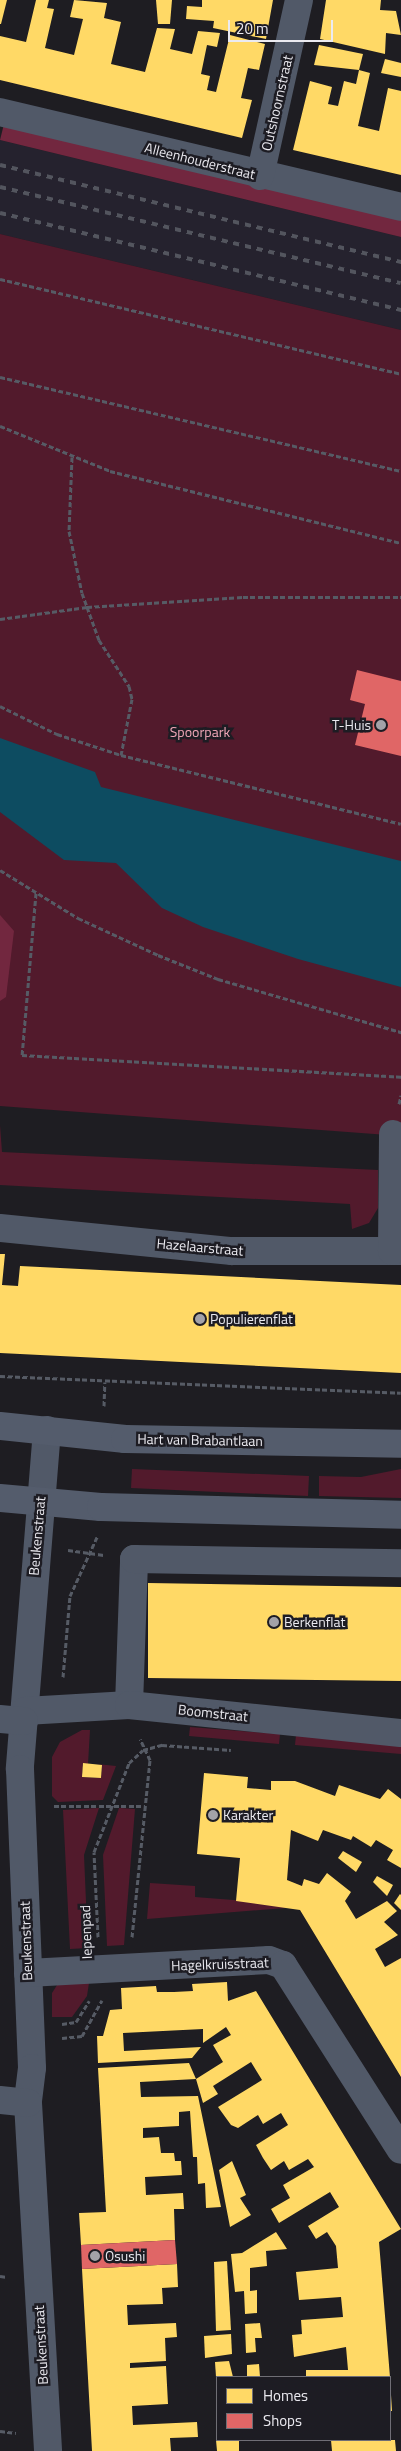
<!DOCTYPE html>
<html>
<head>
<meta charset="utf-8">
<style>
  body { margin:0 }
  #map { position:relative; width:401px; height:2451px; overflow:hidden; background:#1e1d22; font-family:"Titillium Web",sans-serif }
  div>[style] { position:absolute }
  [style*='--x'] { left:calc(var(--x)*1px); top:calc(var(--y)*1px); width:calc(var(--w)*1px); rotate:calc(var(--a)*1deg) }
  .built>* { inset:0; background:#25222e }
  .green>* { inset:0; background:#521a2c }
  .forest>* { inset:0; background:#72273f }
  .water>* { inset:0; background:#0d4c61 }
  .homes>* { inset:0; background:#ffd966 }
  .shops>* { inset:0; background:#e06666 }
  .path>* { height:3px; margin-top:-1.5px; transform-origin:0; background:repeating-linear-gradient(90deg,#565b65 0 5px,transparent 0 7.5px) }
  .street>* { height:28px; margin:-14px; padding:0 14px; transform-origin:14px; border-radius:14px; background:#515968 }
  .secondary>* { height:28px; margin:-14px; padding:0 14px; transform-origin:14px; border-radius:14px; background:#545c6c }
  .rail>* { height:4px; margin-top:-2px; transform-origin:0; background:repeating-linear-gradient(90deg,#53555e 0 6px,transparent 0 12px) }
  .dots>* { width:14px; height:14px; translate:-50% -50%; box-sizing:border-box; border:2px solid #1d1c23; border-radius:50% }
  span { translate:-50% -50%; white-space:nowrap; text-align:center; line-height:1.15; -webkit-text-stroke:5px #1d1c23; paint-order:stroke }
  .street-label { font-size:14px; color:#ebeaf0 }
  .poi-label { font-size:14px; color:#ebeaf0 }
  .right { translate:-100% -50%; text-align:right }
  .left { translate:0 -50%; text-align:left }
  .park-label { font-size:14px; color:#f2a7b8 }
  .legend { position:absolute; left:216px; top:2376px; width:175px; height:65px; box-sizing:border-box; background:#1d1c23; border:1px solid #6f6e75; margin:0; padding:6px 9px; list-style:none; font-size:15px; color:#ebeaf0 }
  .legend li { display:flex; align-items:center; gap:10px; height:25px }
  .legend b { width:25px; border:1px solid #6f6e75 }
  .scale { position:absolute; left:228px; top:20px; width:105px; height:22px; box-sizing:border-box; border:2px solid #ebeaf0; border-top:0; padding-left:6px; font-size:15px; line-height:18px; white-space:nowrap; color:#ebeaf0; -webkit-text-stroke:4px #1d1c23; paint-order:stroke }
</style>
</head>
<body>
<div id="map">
  <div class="built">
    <i style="clip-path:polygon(0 140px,401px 237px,401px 330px,0 234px)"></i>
  </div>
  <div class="green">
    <i style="clip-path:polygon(0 234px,401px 330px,401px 1136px,0 1106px)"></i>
    <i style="clip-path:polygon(0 1125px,2px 1152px,378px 1170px,378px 1208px,369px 1223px,352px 1229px,350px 1204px,0 1185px)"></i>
    <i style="clip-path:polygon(132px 1469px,309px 1476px,308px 1496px,131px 1488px)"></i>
    <i style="clip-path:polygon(401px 1469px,401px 1498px,319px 1496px,319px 1476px,361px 1477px)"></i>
    <i style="clip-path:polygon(190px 1727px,280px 1734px,279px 1744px,189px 1736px)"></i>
    <i style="clip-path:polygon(82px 1730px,90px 1730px,88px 1764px,83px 1763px,82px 1777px,101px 1778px,102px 1765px,97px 1764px,116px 1766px,103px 1800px,58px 1802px,52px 1796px,52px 1757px,60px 1742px)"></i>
    <i style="clip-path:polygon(296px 1735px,401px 1744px,401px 1754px,295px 1745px)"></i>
    <i style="clip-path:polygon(99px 1808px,84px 1855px,88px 1948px,70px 1949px,63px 1810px)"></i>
    <i style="clip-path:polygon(119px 1808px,135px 1809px,124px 1945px,107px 1946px,103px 1855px)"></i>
    <i style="clip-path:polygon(150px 1883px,195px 1886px,195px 1897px,285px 1904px,286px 1908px,147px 1919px)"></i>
    <i style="clip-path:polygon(59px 1982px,89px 1983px,87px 1996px,72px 2017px,52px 2017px,52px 1993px)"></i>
  </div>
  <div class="forest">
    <i style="clip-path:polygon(4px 124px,401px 217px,401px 237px,0 140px)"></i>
    <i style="clip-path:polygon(0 915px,14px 931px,6px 997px,0 1001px)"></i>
  </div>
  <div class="water">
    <i style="clip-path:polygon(0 738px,95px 772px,101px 787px,401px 861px,401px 987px,298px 959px,203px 927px,162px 908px,116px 863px,64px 860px,0 812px)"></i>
  </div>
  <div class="homes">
    <i style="clip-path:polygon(0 0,7px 0,1px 24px,0 24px)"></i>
    <i style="clip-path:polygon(36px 0,49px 0,47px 8px,54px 9px,45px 48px,74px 55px,83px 19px,70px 17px,74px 0,107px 3px,104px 18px,121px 22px,111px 64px,145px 72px,157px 28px,175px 29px,170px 49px,192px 54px,198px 31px,220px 33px,217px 47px,207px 45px,201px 74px,210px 76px,207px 90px,216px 92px,230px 35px,265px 44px,259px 70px,248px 68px,241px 98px,252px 100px,242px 138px,0 80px,0 36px,26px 42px)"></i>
    <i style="clip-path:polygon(156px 0,172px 0,170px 24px,158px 24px)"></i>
    <i style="clip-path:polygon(202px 0,273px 0,266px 39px,213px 28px,214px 21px,186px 19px,187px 6px,202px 7px)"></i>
    <i style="clip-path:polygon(326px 0,381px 0,380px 10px,396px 11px,401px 35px,386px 33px,385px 54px,320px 39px)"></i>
    <i style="clip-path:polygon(319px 45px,363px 54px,359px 70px,314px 65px)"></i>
    <i style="clip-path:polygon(385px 59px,401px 63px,401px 77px,381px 73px)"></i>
    <i style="clip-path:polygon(359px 70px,370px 73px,358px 126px,379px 131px,388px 88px,401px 91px,401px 175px,293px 150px,310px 81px,332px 87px,328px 104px,338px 106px,344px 81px,356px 84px)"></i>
    <i style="clip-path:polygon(0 1254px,5px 1254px,2px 1285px,18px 1286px,20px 1266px,401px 1285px,401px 1373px,0 1353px)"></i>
    <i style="clip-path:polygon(148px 1583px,401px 1587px,401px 1681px,148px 1678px)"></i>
    <i style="clip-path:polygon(83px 1763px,102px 1765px,101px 1778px,82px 1777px)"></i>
    <i style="clip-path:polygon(204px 1773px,248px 1777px,247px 1788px,271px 1790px,271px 1781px,295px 1781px,335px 1796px,339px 1785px,380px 1799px,388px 1789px,401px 1799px,401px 1868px,387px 1860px,393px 1850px,376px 1840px,371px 1847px,353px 1836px,351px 1840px,323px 1830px,318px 1841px,291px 1830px,287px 1880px,302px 1886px,304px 1879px,319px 1884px,327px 1873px,351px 1892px,345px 1901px,356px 1919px,387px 1901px,397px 1911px,384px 1922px,398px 1935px,375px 1949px,385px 1967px,401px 1958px,401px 2077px,300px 1910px,236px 1901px,240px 1858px,197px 1854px)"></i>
    <i style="clip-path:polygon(343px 1851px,362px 1862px,356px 1872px,338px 1858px)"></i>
    <i style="clip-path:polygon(377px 1876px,393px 1885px,387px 1896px,373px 1882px)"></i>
    <i style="clip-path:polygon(400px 1894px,401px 1895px,401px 1910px,394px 1903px)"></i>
    <i style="clip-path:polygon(227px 1982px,228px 2001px,256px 1991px,401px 2229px,379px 2242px,390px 2377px,306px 2377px,306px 2370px,348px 2370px,346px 2347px,294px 2357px,292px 2335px,302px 2334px,301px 2320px,343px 2317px,341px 2297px,299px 2300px,296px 2272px,338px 2268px,336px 2246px,327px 2232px,316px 2239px,308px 2226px,339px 2207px,330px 2192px,279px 2223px,271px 2209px,290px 2198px,283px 2185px,314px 2167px,308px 2159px,289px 2170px,284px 2161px,271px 2170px,263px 2158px,256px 2145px,288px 2125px,281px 2113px,263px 2124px,258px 2115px,238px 2128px,231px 2125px,218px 2107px,262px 2080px,251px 2062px,213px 2086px,218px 2094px,203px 2103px,196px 2079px,140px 2082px,141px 2097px,198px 2096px,221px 2207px,206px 2208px,205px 2183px,198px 2184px,197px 2157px,193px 2157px,190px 2111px,179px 2112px,179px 2126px,143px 2128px,143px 2138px,159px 2137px,161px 2153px,174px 2153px,175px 2161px,181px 2161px,182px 2175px,145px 2177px,146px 2195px,183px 2193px,184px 2209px,174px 2209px,175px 2240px,81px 2245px,79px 2213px,106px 2212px,98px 2068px,189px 2063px,196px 2079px,223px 2062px,213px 2045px,231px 2035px,226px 2027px,203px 2043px,203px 2029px,123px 2033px,124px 2051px,201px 2047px,192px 2058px,98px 2063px,97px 2036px,103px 2036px,110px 2010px,122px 2009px,121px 1988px,156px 1986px,157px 1992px,174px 1992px,193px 1991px,192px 1984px)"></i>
    <i style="clip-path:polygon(232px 2161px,246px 2195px,240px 2198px,251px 2215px,230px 2227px,219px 2170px)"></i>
    <i style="clip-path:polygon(276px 2232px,287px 2249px,266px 2251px,267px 2266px,250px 2268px,250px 2291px,257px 2290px,257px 2313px,245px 2314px,244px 2291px,235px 2292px,231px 2254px,242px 2253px)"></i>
    <i style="clip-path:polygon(227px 2261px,231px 2330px,216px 2331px,214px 2262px)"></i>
    <i style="clip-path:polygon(177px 2264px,178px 2287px,162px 2288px,163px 2304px,127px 2305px,128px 2325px,176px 2323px,177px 2337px,165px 2338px,166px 2361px,130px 2363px,130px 2368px,166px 2366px,168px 2404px,132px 2406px,133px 2425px,197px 2422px,198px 2437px,170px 2438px,171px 2451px,92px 2451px,82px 2269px)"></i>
    <i style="clip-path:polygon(260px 2323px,262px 2338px,255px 2338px,256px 2352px,246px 2353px,245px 2324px)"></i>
    <i style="clip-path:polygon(231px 2334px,232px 2354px,205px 2358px,204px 2336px)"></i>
    <i style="clip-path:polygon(229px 2361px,233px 2377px,216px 2377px,215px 2362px)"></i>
    <i style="clip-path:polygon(259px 2364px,260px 2377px,247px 2377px,247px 2365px)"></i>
    <i style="clip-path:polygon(390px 2395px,391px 2395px,392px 2411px,390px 2411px)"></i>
    <i style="clip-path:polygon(216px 2440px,239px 2440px,239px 2451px,217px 2451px)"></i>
    <i style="clip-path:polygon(331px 2440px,395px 2440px,396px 2451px,332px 2451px)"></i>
  </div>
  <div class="shops">
    <i style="clip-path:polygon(357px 670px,401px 681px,401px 756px,355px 745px,365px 704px,350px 700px)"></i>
    <i style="clip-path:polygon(175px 2240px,177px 2264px,82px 2269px,81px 2245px)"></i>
  </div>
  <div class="path">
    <i style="--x:0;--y:279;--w:412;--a:13.3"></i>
    <i style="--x:0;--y:377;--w:412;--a:13.2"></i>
    <i style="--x:0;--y:426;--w:119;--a:22.2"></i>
    <i style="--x:110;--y:471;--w:300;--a:13.9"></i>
    <i style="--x:72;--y:457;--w:74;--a:92.3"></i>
    <i style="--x:69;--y:531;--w:63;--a:78.2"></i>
    <i style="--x:82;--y:593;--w:50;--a:70.1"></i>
    <i style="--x:99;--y:640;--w:55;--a:56.9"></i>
    <i style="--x:129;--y:686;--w:13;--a:77"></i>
    <i style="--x:132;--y:699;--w:57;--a:101.1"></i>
    <i style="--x:0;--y:619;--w:88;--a:-7.9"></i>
    <i style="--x:87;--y:607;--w:156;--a:-3.7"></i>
    <i style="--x:243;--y:597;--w:158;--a:0"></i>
    <i style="--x:0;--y:706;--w:64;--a:26.2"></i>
    <i style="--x:57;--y:734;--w:67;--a:18.2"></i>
    <i style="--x:121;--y:755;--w:288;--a:13.8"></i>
    <i style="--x:0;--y:870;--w:92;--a:31.6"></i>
    <i style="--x:78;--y:918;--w:88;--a:24.8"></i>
    <i style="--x:158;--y:955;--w:65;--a:21.8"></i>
    <i style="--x:218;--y:979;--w:191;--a:16.2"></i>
    <i style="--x:36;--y:893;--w:163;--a:94.9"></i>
    <i style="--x:22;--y:1055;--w:380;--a:3.3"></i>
    <i style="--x:399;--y:1104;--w:9;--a:-77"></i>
    <i style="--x:0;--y:1376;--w:401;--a:2.4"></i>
    <i style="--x:104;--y:1406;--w:24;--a:-88"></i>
    <i style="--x:68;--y:1550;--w:36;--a:8"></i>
    <i style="--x:63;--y:1677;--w:81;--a:-85.1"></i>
    <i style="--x:70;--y:1596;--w:65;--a:-65.4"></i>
    <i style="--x:54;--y:1806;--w:91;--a:0"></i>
    <i style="--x:98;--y:1937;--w:85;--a:-92.7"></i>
    <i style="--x:94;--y:1852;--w:96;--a:-68.5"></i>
    <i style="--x:129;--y:1763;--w:19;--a:-43"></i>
    <i style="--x:143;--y:1750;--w:20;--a:-15"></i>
    <i style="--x:162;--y:1745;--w:69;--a:4.1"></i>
    <i style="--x:132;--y:1937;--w:178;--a:-84.2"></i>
    <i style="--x:150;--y:1760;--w:23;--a:-115"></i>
    <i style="--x:62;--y:2024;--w:14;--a:-8"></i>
    <i style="--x:76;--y:2022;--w:25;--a:-58"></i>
    <i style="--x:62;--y:2038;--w:20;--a:-6"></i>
    <i style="--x:82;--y:2036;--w:41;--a:-60.9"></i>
    <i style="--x:0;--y:2276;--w:7;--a:8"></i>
    <i style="--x:0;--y:2431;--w:16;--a:7"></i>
  </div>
  <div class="street">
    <i style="--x:0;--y:112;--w:412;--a:13.3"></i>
    <i style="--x:260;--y:176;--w:180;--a:-77.5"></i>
    <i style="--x:0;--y:1228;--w:233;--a:5.7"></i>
    <i style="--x:232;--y:1251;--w:169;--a:0"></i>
    <i style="--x:392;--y:1251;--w:117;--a:-89.5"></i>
    <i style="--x:47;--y:1430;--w:340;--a:94.6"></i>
    <i style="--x:20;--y:1769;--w:299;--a:87.7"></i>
    <i style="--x:32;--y:2068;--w:35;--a:97"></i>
    <i style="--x:28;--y:2103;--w:349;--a:86.7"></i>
    <i style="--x:129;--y:1705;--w:146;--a:-88"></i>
    <i style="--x:134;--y:1559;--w:267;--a:0.9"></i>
    <i style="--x:25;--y:1711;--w:104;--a:-3.3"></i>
    <i style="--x:129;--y:1705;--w:273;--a:5.9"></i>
    <i style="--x:0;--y:1719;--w:24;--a:5"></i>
    <i style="--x:28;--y:1973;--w:241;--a:-3.1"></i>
    <i style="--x:269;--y:1960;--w:15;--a:20"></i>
    <i style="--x:283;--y:1965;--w:219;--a:57.5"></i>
    <i style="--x:0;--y:2100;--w:28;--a:6"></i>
  </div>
  <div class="secondary">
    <i style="--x:0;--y:1426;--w:126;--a:5.9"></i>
    <i style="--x:125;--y:1439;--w:276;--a:1"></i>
    <i style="--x:0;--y:1498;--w:101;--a:5.1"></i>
    <i style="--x:101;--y:1507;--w:300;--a:1.5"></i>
  </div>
  <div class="rail">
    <i style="--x:0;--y:165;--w:413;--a:13.6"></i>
    <i style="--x:0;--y:187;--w:412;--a:13.5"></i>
    <i style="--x:0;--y:213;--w:413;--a:13.6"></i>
  </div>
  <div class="dots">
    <i style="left:381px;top:725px;background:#a3a2a8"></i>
    <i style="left:200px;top:1319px;background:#a3a2a8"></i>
    <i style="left:274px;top:1622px;background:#a3a2a8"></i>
    <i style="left:213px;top:1815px;background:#a3a2a8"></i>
    <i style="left:95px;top:2256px;background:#a3a2a8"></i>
  </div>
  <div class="street-label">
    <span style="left:277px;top:103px;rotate:-77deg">Outshoornstraat</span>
    <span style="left:200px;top:161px;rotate:14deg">Alleenhouderstraat</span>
    <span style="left:200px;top:1247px;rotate:5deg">Hazelaarstraat</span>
    <span style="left:200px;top:1440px;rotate:1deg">Hart van Brabantlaan</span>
    <span style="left:37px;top:1536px;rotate:-85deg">Beukenstraat</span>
    <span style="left:213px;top:1713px;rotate:6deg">Boomstraat</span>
    <span style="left:86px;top:1932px;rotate:-92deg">Iepenpad</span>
    <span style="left:26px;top:1941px;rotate:-92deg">Beukenstraat</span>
    <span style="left:220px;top:1964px;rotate:-2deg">Hagelkruisstraat</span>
    <span style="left:41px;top:2345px;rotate:-93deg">Beukenstraat</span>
  </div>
  <div class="poi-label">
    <span class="right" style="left:371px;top:725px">T-Huis</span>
    <span class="left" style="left:210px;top:1319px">Populierenflat</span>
    <span class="left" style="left:284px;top:1622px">Berkenflat</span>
    <span class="left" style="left:223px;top:1815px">Karakter</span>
    <span class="left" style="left:105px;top:2256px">Osushi</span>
  </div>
  <div class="park-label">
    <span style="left:200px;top:732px">Spoorpark</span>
  </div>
  <ul class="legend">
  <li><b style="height:14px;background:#ffd966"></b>Homes</li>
  <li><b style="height:14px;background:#e06666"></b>Shops</li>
  </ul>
  <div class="scale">20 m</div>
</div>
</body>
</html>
